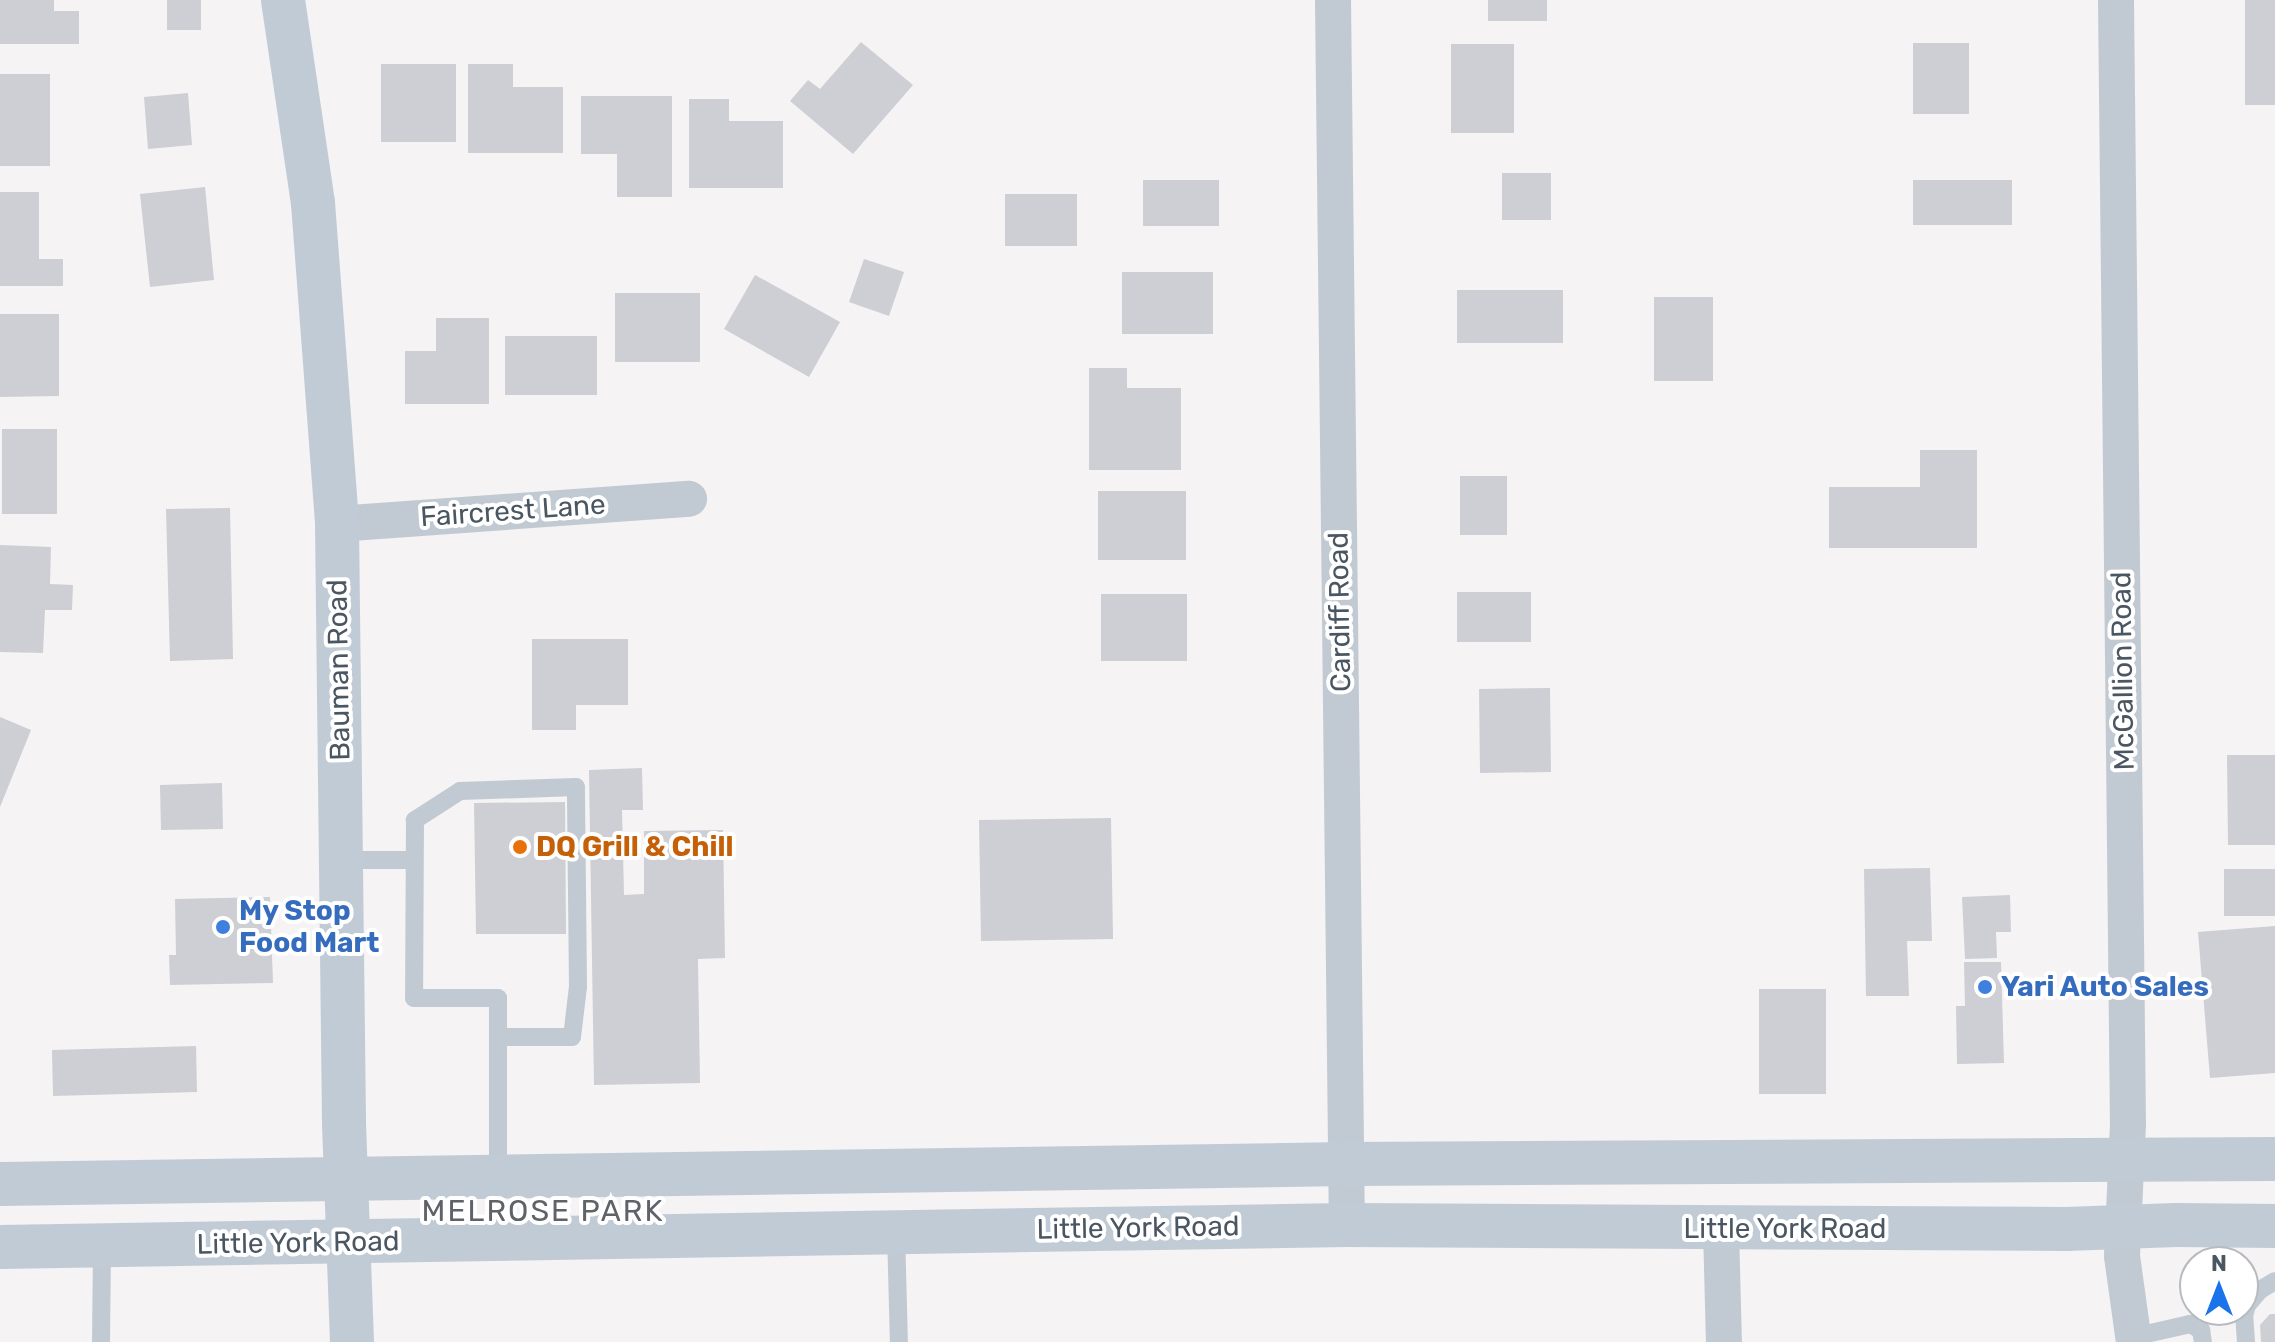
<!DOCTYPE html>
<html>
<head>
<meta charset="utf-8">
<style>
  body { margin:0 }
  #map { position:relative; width:2275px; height:1342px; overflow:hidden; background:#f5f3f3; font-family:Rubik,sans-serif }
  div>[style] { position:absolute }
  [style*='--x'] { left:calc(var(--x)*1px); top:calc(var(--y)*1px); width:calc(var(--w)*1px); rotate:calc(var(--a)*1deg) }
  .building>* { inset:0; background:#cdcfd5 }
  .lane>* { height:18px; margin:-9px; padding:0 9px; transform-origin:9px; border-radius:9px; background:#c1cad2 }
  .street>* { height:36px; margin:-18px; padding:0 18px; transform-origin:18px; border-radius:18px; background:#c1cad2 }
  .secondary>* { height:44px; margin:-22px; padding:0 22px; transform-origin:22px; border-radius:22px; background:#c1cbd6 }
  .dots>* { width:22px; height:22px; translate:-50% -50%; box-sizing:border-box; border:4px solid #fff; border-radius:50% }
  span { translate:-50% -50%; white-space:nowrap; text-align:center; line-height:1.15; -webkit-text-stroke:8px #fff; paint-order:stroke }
  .street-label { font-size:28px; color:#4a5661 }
  .food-label { font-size:28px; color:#c56008; font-weight:700 }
  .left { translate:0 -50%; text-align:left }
  .shop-label { font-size:28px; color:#366cbe; font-weight:700 }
  .neighbourhood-label { font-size:30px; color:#5f6368; letter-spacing:2px }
  .north { position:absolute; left:2179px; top:1246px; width:80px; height:80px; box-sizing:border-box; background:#fff; border:2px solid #b7bbc0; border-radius:50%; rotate:0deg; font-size:22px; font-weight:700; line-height:32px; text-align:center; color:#4a5661 }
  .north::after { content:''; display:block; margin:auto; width:28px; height:36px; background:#1a73e8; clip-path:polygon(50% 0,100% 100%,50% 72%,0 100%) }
</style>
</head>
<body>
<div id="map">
  <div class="building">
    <i style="clip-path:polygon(0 0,54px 0,54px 11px,79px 11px,79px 44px,0 44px)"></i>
    <i style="clip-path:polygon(167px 0,201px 0,201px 30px,167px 30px)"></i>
    <i style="clip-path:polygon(1488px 0,1547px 0,1547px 21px,1488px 21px)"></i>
    <i style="clip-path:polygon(2245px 0,2275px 0,2275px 105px,2245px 105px)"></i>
    <i style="clip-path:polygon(861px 42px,913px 85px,853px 154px,790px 101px,808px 80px,820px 89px)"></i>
    <i style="clip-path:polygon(1913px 43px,1969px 43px,1969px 114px,1913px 114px)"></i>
    <i style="clip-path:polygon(1451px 44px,1514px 44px,1514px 133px,1451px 133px)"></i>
    <i style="clip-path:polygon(381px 64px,456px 64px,456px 142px,381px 142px)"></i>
    <i style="clip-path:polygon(468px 64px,513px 64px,513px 87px,563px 87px,563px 153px,468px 153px)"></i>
    <i style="clip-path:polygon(0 74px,50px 74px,50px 166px,0 166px)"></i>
    <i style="clip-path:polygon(188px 93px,192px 145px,148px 149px,144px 97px)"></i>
    <i style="clip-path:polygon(581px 96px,672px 96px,672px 197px,617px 197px,617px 154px,581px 154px)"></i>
    <i style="clip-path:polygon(689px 99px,729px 99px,729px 121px,783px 121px,783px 188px,689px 188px)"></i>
    <i style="clip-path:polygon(1502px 173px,1551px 173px,1551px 220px,1502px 220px)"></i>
    <i style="clip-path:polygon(1143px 180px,1219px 180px,1219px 226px,1143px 226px)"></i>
    <i style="clip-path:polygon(1913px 180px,2012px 180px,2012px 225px,1913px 225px)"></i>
    <i style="clip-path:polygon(205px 187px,214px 280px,150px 287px,140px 194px)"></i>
    <i style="clip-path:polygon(0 192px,39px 192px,39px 259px,63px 259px,63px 286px,0 286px)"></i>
    <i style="clip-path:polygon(1005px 194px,1077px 194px,1077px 246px,1005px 246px)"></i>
    <i style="clip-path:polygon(864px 259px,904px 272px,889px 316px,849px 302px)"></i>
    <i style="clip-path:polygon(1122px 272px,1213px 272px,1213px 334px,1122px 334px)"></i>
    <i style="clip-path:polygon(755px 275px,840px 322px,809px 377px,724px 329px)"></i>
    <i style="clip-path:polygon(1457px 290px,1563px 290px,1563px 343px,1457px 343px)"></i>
    <i style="clip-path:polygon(615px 293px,700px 293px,700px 362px,615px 362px)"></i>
    <i style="clip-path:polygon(1654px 297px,1713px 297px,1713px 381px,1654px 381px)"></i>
    <i style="clip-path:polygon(0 314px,59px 314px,59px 396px,0 397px)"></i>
    <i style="clip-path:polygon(436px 318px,489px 318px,489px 404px,405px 404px,405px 351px,436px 351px)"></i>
    <i style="clip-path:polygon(505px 336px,597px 336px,597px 395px,505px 395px)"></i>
    <i style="clip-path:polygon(1089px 368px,1127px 368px,1127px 388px,1181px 388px,1181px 470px,1089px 470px)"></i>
    <i style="clip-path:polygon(2px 429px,57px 429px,57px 514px,2px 514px)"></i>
    <i style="clip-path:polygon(1920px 450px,1977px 450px,1977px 548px,1829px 548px,1829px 487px,1920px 487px)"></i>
    <i style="clip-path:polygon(1460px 476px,1507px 476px,1507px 535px,1460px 535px)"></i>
    <i style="clip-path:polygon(1098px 491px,1186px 491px,1186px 560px,1098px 560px)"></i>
    <i style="clip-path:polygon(230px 508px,233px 659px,170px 661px,166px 509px)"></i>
    <i style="clip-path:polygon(0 545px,51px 547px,50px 584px,73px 585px,72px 610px,45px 610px,43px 653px,0 652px)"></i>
    <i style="clip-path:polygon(1457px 592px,1531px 592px,1531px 642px,1457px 642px)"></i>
    <i style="clip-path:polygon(1101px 594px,1187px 594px,1187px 661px,1101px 661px)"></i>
    <i style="clip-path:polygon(532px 639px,628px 639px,628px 705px,576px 705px,576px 730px,532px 730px)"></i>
    <i style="clip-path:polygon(1550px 688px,1551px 772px,1480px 773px,1479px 689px)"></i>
    <i style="clip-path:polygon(0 717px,31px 730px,0 807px)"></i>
    <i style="clip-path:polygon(2227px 755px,2275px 755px,2275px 845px,2228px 845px)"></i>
    <i style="clip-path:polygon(642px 768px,643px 810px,622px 810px,624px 895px,644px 894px,644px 831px,723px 830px,725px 958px,698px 959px,700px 1083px,594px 1085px,589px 770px)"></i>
    <i style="clip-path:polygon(222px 783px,223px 829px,161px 830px,160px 785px)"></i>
    <i style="clip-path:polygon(565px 802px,566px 934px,476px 934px,474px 803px)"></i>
    <i style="clip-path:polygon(1111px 818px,1113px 939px,981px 941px,979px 820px)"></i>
    <i style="clip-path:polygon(1930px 868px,1932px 941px,1907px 941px,1909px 996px,1866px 996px,1864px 869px)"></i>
    <i style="clip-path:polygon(2224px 869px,2275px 869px,2275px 916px,2224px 916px)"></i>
    <i style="clip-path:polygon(2010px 895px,2011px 932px,1996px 932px,1997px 958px,1965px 959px,1962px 897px)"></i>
    <i style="clip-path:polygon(270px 897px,273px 983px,170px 985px,169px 955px,176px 955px,175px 899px)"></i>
    <i style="clip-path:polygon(2275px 926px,2275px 1073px,2210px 1078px,2198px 932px)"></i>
    <i style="clip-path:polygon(1964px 962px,2001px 962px,2004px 1063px,1957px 1064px,1956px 1006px,1965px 1006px)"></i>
    <i style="clip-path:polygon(1759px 989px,1826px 989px,1826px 1094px,1759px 1094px)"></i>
    <i style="clip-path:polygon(196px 1046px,197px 1092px,53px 1096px,52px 1050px)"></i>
    <i style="clip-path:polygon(2270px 1314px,2275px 1314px,2275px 1342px,2261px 1342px,2260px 1325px)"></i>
  </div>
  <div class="lane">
    <i style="--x:341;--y:860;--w:73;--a:0"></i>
    <i style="--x:498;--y:1037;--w:74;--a:0"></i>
    <i style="--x:572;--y:1037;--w:50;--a:-83.2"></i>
    <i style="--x:578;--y:987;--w:200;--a:-90.6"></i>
    <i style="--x:576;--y:787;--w:116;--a:178"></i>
    <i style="--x:460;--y:791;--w:54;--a:147.2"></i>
    <i style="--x:415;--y:820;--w:178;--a:90.3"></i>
    <i style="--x:414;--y:998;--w:84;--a:0"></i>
    <i style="--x:498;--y:998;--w:178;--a:90"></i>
    <i style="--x:896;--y:1231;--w:111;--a:88.5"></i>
    <i style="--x:2133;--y:1337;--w:58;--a:-12.8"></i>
    <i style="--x:2190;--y:1324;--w:13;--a:29"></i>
    <i style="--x:2201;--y:1330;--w:12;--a:81"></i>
    <i style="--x:101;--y:1342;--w:96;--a:-89.4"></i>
    <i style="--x:2246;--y:1342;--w:26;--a:-94"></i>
    <i style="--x:2244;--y:1316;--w:11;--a:-75"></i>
    <i style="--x:2247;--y:1305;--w:20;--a:-49"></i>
    <i style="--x:2260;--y:1290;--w:17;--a:-31"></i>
  </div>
  <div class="street">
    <i style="--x:1333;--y:0;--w:1225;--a:89.35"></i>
    <i style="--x:2116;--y:0;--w:1124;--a:89.39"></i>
    <i style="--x:2128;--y:1124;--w:132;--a:92.6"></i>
    <i style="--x:2122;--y:1256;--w:87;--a:82.1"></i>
    <i style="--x:337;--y:524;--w:353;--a:-4.1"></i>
    <i style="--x:1721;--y:1229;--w:113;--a:88.5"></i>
  </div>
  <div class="secondary">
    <i style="--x:283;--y:0;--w:205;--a:81.6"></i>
    <i style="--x:313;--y:203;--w:322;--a:85.7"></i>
    <i style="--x:337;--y:524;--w:600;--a:89.33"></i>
    <i style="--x:344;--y:1124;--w:218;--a:87.9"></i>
    <i style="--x:0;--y:1184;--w:1347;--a:-0.85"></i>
    <i style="--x:1347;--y:1164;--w:928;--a:-0.31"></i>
    <i style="--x:0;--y:1247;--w:1347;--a:-0.94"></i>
    <i style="--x:1347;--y:1225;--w:719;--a:0.32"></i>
    <i style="--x:2066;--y:1229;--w:110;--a:-2.1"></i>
    <i style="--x:2176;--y:1225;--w:99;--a:0.6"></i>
  </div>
  <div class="dots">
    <i style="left:520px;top:847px;background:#e8710a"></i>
    <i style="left:223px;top:927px;background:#3f7fe0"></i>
    <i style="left:1985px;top:987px;background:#3f7fe0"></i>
  </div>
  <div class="street-label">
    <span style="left:513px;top:511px;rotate:-4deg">Faircrest Lane</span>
    <span style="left:1340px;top:612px;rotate:-91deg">Cardiff Road</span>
    <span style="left:339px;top:670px;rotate:-91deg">Bauman Road</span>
    <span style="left:2123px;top:671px;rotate:-91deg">McGallion Road</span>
    <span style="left:1138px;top:1228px;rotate:-1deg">Little York Road</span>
    <span style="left:1785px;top:1229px">Little York Road</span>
    <span style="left:298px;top:1243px;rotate:-1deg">Little York Road</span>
  </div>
  <div class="food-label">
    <span class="left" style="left:536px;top:847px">DQ Grill &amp; Chill</span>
  </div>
  <div class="shop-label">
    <span class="left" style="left:239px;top:927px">My Stop<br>Food Mart</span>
    <span class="left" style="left:2001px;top:987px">Yari Auto Sales</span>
  </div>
  <div class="neighbourhood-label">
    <span style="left:543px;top:1211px">MELROSE PARK</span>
  </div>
  <div class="north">N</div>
</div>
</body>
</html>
